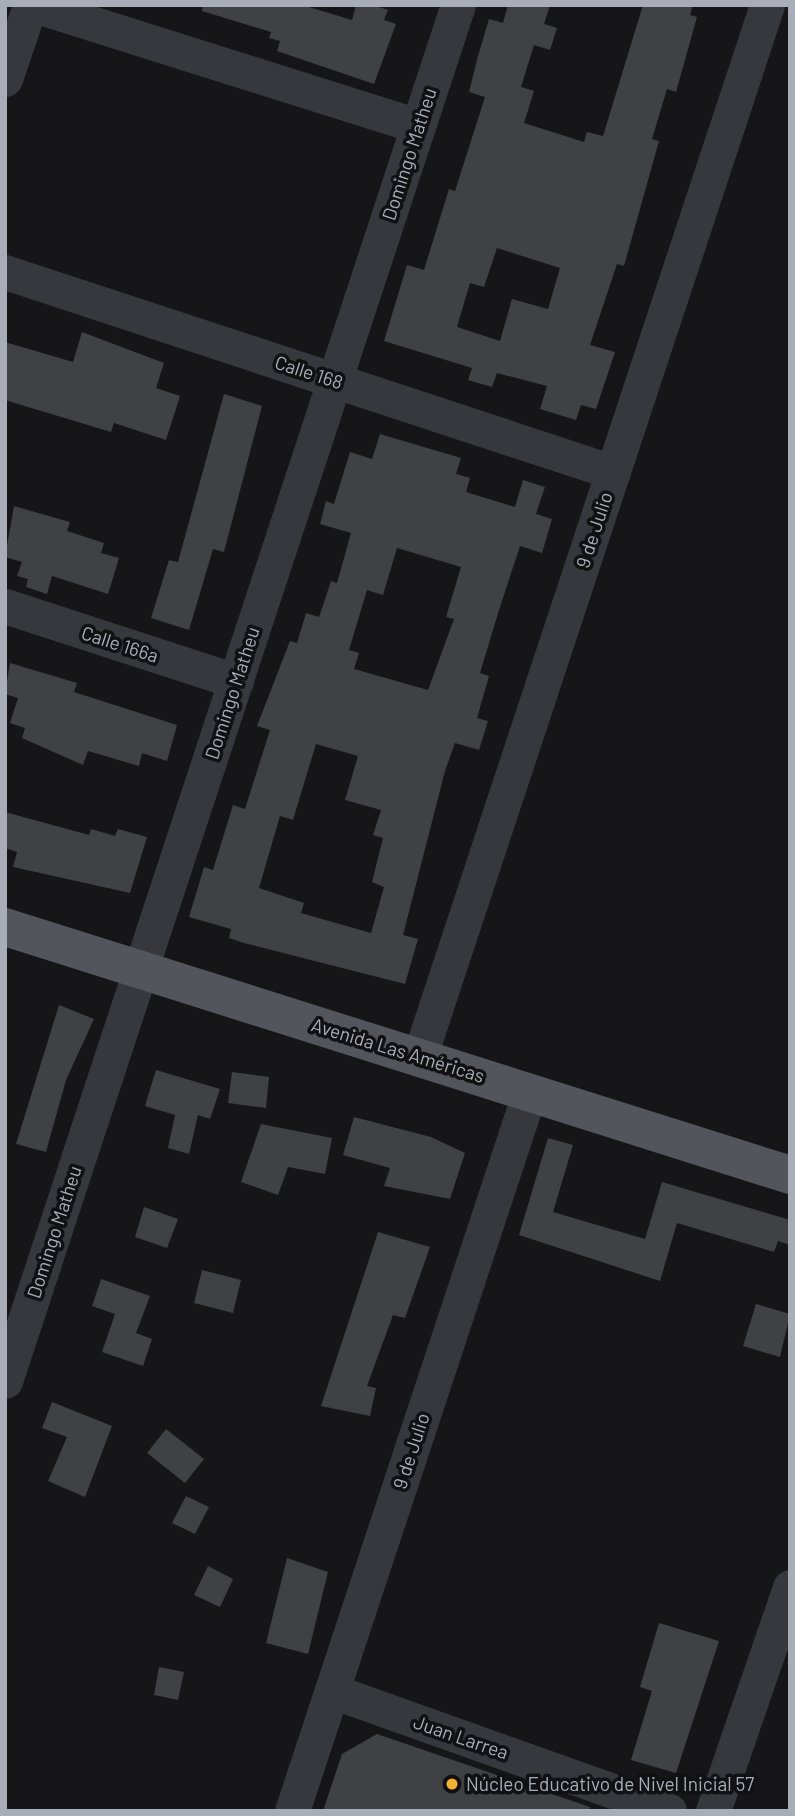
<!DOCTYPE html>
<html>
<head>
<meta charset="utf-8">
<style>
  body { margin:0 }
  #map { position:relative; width:795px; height:1816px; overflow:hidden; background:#161618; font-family:Barlow,sans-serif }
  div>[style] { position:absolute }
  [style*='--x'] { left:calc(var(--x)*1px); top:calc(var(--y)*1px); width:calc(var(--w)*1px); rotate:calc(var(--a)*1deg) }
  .building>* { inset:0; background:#404145 }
  .minor>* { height:35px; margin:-17.5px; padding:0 17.5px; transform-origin:17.5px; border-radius:17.5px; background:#37383d }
  .major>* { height:38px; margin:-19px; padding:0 19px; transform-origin:19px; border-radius:19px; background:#53555c }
  .dots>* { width:19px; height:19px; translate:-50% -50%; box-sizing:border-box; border:4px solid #111113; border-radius:50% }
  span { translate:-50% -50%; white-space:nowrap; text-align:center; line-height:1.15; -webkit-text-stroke:7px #111113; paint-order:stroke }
  .street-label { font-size:19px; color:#a8adb8 }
  .poi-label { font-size:19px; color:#a8adb8 }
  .left { translate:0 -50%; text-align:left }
  .frame { position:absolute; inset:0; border:7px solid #a8adb8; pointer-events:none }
</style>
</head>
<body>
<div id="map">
  <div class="building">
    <i style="clip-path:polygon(203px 5px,302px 5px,352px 20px,356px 5px,373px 5px,388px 10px,384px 20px,396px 24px,374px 84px,277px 51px,280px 41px,269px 38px,271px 32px,202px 11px)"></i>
    <i style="clip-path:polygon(evenodd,508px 5px,550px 5px,544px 24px,557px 28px,550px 50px,534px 45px,521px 87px,534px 91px,524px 123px,584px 142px,587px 132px,603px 136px,643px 5px,693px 5px,690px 15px,697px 17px,676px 92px,667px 89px,652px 139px,659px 141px,624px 266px,617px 264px,590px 345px,615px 352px,596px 409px,581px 405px,576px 420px,540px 409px,547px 386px,497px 373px,492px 387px,468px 380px,472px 368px,384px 341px,407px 265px,424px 270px,449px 189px,455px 191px,485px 97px,469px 92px,478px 56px,489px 19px,503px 23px,508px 5px,497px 248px,560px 268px,548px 309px,512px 299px,500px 341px,457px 327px,470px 283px,484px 287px,497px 248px)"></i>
    <i style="clip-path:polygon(82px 332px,164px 363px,156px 388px,180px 396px,166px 440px,114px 423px,111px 432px,5px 400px,5px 342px,73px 362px)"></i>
    <i style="clip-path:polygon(224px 394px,262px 406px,224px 552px,213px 549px,189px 630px,151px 618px,169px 560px,178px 562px)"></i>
    <i style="clip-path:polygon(evenodd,380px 434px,461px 458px,456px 474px,470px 478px,466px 492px,515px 507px,523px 480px,545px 487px,536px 514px,552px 519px,542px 553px,520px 546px,499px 610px,480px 673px,489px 676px,477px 718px,488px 721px,479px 750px,455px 743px,445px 771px,403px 935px,418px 939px,405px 984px,244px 943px,229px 938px,231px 929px,189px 917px,204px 867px,213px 870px,233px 805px,245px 809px,270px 730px,257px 726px,290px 641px,297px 643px,306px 613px,319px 617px,331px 581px,337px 583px,351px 533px,320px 524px,326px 501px,334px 504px,350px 452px,372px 459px,380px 434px,397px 548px,461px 567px,446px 617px,454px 619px,428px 690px,354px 669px,359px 653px,349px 650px,367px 590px,383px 595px,397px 548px,380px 434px,316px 744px,358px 756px,345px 800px,381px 810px,373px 835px,383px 838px,372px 882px,384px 887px,371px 933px,301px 913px,304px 903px,259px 888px,280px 816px,293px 820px,316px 744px)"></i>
    <i style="clip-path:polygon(14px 506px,70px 522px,67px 531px,104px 543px,101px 553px,119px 558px,108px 594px,52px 576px,47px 594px,26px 587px,28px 579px,17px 576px,22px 562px,5px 557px)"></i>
    <i style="clip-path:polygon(10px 663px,77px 683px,74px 692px,177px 725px,167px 761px,142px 753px,139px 766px,88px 751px,83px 765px,22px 738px,25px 728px,10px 723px,18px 698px,5px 694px)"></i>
    <i style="clip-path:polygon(5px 812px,89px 835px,91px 829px,115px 836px,118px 829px,147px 837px,130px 893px,13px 867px,17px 852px,5px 848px)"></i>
    <i style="clip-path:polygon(59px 1005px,94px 1019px,66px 1080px,46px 1152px,16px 1144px)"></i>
    <i style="clip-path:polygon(156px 1070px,220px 1089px,210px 1119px,198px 1115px,189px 1154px,168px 1148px,175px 1115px,145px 1106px)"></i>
    <i style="clip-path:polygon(232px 1072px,269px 1077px,266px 1108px,228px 1103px)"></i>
    <i style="clip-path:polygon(354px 1117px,431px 1137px,465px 1153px,450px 1199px,384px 1186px,390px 1168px,343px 1155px)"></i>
    <i style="clip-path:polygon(261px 1124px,332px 1138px,325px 1174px,288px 1167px,278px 1195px,241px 1182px)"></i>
    <i style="clip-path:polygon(548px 1138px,573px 1145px,553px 1212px,645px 1239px,662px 1182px,790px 1220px,790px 1245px,778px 1241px,774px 1252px,677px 1223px,660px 1281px,519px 1235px)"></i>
    <i style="clip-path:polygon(144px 1207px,178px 1219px,167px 1248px,135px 1237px)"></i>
    <i style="clip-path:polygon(378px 1232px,430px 1247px,405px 1318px,393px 1315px,367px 1386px,376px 1388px,370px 1416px,321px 1406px)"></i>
    <i style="clip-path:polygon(202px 1270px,241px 1280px,233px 1313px,194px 1303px)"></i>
    <i style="clip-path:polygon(101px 1279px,150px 1296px,136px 1333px,152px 1339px,143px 1366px,102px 1352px,115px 1314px,92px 1306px)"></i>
    <i style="clip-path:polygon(756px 1304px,790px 1314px,780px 1357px,743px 1346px)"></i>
    <i style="clip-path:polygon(52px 1402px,112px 1426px,85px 1497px,48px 1481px,67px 1437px,42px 1428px)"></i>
    <i style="clip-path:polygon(166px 1429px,204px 1459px,185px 1483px,147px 1453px)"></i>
    <i style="clip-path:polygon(186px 1496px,209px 1507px,195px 1534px,172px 1523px)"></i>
    <i style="clip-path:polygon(287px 1558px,328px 1572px,308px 1654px,266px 1643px)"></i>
    <i style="clip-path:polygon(208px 1566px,233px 1579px,220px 1607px,194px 1595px)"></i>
    <i style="clip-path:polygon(659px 1623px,719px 1641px,676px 1773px,631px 1760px,652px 1691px,640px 1687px)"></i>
    <i style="clip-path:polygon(159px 1667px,184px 1672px,178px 1700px,154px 1695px)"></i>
    <i style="clip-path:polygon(377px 1734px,590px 1807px,589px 1811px,323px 1811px,342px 1754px)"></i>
  </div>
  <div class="minor">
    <i style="--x:34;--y:5;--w:403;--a:17.5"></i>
    <i style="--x:5;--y:79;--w:78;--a:-71.3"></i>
    <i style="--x:5;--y:272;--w:640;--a:18.21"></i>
    <i style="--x:5;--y:606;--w:243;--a:18"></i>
    <i style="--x:420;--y:1055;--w:1106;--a:-71.71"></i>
    <i style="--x:5;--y:1381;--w:1449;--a:-71.78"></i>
    <i style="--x:332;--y:1691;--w:358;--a:19.6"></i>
    <i style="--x:292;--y:1811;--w:758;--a:-71.71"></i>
    <i style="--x:713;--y:1811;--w:237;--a:-71"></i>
  </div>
  <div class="major">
    <i style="--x:5;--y:927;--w:823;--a:17.53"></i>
  </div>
  <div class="dots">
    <i style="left:452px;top:1784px;background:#f2b134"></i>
  </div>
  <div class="street-label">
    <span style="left:409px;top:154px;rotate:-72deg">Domingo Matheu</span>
    <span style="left:309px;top:372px;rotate:18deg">Calle 168</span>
    <span style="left:594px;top:530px;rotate:-72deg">9 de Julio</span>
    <span style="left:120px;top:644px;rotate:18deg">Calle 166a</span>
    <span style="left:232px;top:693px;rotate:-72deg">Domingo Matheu</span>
    <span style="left:398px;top:1050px;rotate:17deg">Avenida Las Américas</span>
    <span style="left:54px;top:1232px;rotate:-72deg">Domingo Matheu</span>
    <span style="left:411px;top:1451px;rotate:-72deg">9 de Julio</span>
    <span style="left:461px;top:1737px;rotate:19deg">Juan Larrea</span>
  </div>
  <div class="poi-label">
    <span class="left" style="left:466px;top:1784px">Núcleo Educativo de Nivel Inicial 57</span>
  </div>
  <div class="frame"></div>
</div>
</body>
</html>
